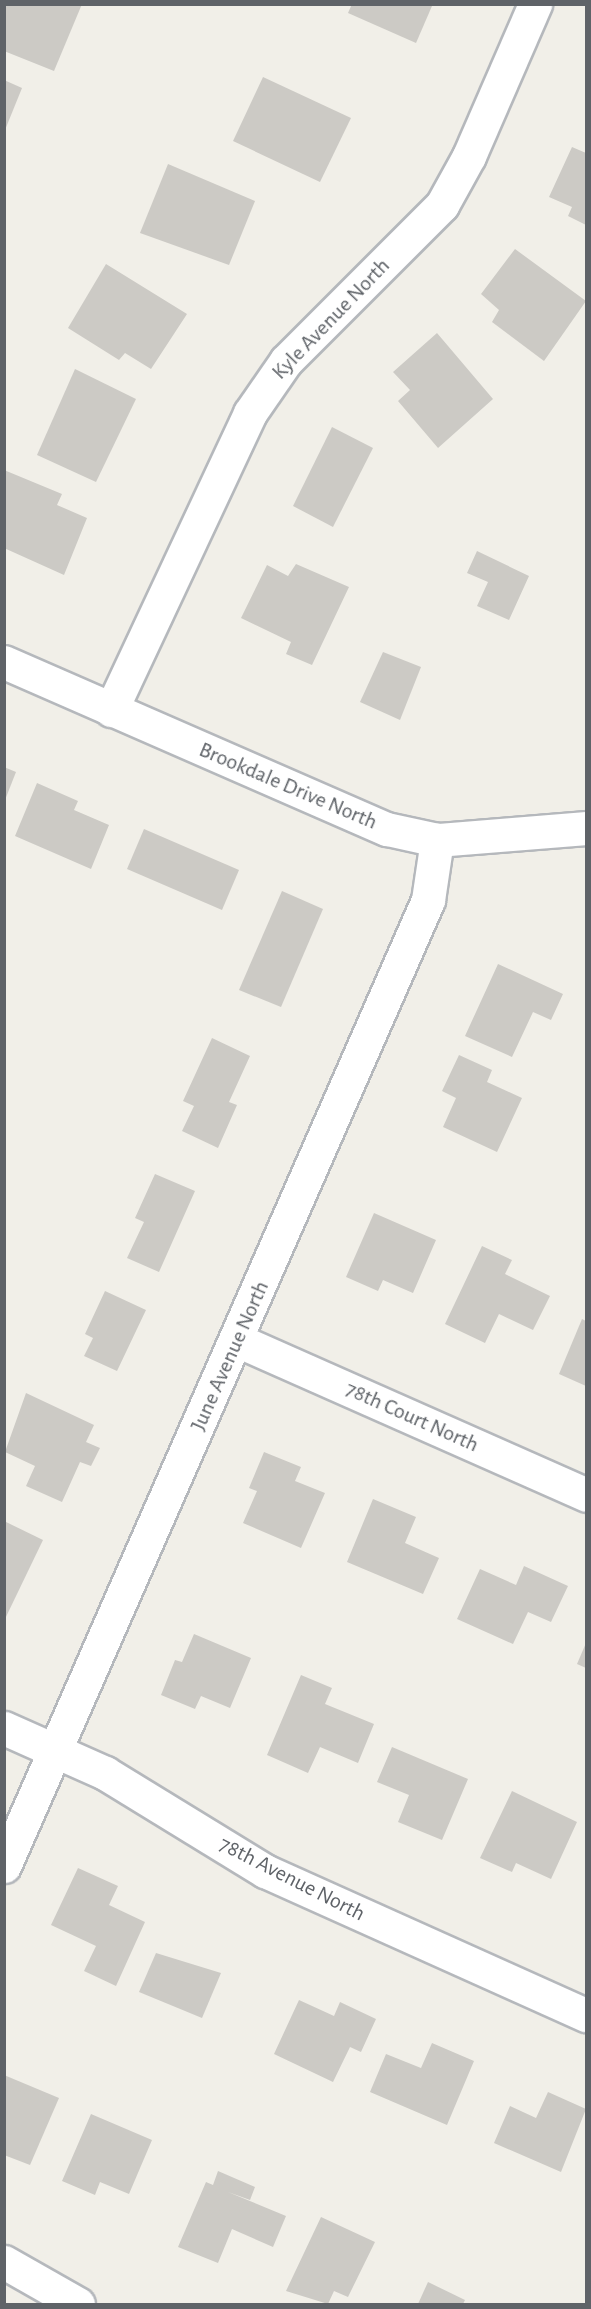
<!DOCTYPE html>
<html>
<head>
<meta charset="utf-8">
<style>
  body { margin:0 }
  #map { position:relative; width:591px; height:2309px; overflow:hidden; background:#f1efe8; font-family:"Alegreya Sans",sans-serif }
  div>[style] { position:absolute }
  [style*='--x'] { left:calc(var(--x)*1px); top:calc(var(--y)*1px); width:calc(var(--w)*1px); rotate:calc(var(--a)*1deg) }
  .building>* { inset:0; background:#cccac5 }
  .roads { filter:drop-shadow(2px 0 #b5b8bc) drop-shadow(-2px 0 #b5b8bc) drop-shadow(0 2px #b5b8bc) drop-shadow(0 -2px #b5b8bc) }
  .street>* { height:33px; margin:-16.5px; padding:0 16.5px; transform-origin:16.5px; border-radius:16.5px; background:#fff }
  .secondary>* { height:33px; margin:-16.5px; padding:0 16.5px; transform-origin:16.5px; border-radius:16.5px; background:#fff }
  span { translate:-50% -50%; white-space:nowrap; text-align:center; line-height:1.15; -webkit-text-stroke:4.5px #fff; paint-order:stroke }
  .street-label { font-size:22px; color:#5f6368 }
  .frame { position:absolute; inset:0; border:6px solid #5f6368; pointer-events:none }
</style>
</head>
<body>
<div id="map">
  <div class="building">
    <i style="clip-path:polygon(4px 4px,82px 4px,54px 71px,4px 51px)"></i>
    <i style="clip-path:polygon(352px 4px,428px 4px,432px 6px,416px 43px,348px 13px)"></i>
    <i style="clip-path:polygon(263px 77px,351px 118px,320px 182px,233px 141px)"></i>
    <i style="clip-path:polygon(4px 80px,22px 88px,5px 130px,4px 130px)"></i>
    <i style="clip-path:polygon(572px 147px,586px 153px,586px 225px,568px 216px,572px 207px,549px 197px)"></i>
    <i style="clip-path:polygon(168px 164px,255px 201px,229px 265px,140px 233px)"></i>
    <i style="clip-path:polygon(515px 249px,586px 301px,544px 361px,492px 322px,499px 310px,481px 294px)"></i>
    <i style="clip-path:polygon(106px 264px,187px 314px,151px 369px,125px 353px,119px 360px,68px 328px)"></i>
    <i style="clip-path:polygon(437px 333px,493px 399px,438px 448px,398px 401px,410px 390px,393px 372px)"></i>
    <i style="clip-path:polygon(75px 369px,136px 399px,96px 482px,37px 455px)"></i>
    <i style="clip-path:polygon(332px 427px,373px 448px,333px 527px,293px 506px)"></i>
    <i style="clip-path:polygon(4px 470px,62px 494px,57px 505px,87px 518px,64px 575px,4px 548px)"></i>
    <i style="clip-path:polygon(477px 551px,529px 576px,509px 620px,477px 606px,488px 582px,467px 573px)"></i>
    <i style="clip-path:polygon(296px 564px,349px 587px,312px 665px,286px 654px,291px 642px,241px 618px,267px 565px,288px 576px)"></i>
    <i style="clip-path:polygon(383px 652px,421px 667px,400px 720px,360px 702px)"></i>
    <i style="clip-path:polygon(4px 767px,16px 772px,5px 800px,4px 800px)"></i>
    <i style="clip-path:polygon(37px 783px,78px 801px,74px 810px,109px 825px,91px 869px,15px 836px)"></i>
    <i style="clip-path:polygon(144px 829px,239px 870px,222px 910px,127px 869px)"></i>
    <i style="clip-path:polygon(282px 891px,323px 909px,281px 1007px,239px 990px)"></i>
    <i style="clip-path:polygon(498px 964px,563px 994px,551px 1020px,533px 1012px,512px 1057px,465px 1036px)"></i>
    <i style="clip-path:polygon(212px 1038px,250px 1056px,229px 1102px,237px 1105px,218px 1148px,182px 1131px,194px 1106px,183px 1101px)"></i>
    <i style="clip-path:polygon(459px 1055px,492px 1070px,487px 1082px,522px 1098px,497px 1152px,443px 1127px,456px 1098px,442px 1091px)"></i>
    <i style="clip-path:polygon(155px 1174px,195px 1191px,159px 1272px,127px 1258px,144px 1222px,135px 1218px)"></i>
    <i style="clip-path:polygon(374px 1213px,436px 1240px,413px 1293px,383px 1280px,378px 1291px,346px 1277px)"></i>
    <i style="clip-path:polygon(482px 1246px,512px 1260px,505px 1274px,550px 1296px,533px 1330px,499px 1314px,485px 1343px,445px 1324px)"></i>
    <i style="clip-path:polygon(105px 1291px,146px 1310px,117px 1371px,84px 1356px,93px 1338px,85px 1334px)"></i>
    <i style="clip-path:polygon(582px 1319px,586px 1321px,586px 1386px,559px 1374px)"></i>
    <i style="clip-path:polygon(26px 1393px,94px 1425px,86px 1442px,100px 1448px,91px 1466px,80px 1462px,62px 1502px,26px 1486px,35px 1466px,5px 1452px)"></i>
    <i style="clip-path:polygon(264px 1452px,301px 1467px,295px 1481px,325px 1493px,301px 1548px,243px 1523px,257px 1491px,249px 1488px)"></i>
    <i style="clip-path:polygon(373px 1499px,416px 1517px,405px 1543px,439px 1558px,423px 1594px,347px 1562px)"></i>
    <i style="clip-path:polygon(4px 1521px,43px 1540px,4px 1621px)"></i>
    <i style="clip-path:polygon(524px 1566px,568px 1586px,551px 1622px,528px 1612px,513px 1644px,457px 1619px,480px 1569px,516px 1585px)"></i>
    <i style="clip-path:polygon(194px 1634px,251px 1658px,230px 1708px,201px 1696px,195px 1709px,161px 1695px,175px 1660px,182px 1662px)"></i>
    <i style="clip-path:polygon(586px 1643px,586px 1668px,577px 1664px)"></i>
    <i style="clip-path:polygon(301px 1675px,332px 1688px,325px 1704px,374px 1724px,358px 1763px,320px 1747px,308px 1773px,267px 1755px)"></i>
    <i style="clip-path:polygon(392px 1747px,468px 1779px,442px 1840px,398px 1822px,409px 1795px,377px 1782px)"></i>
    <i style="clip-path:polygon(512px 1791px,577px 1822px,551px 1879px,516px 1863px,512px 1872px,480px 1858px)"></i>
    <i style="clip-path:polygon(78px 1868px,118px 1886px,109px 1905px,145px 1922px,116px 1986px,84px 1971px,96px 1946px,51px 1925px)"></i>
    <i style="clip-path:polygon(156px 1953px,221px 1973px,202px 2018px,139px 1992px)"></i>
    <i style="clip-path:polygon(299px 2000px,334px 2016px,340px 2002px,376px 2019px,361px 2052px,350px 2047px,333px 2082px,274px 2054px)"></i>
    <i style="clip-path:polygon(432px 2043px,474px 2061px,447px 2125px,370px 2092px,386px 2054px,421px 2068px)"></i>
    <i style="clip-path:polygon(4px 2075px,59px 2098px,30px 2165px,4px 2155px)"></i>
    <i style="clip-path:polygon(548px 2092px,586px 2109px,561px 2172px,494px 2143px,510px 2106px,536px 2118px)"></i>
    <i style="clip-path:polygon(91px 2114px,152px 2140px,129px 2194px,100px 2182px,95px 2195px,62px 2181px)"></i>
    <i style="clip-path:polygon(218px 2171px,255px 2187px,250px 2200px,228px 2192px,286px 2216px,273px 2247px,232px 2229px,218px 2263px,178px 2247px,206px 2182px,213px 2185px)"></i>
    <i style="clip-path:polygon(321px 2217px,375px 2242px,348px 2297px,334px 2291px,328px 2304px,286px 2291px)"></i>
    <i style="clip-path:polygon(428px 2282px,465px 2300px,463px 2304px,418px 2304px)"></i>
  </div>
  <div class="roads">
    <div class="street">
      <i style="--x:111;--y:710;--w:328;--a:-64.9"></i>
      <i style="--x:250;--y:413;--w:63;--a:-55.3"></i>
      <i style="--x:286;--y:361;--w:221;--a:-45"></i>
      <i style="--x:442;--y:205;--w:56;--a:-61.1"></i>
      <i style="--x:469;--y:156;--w:166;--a:-66.5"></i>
      <i style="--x:237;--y:1340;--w:382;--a:23.9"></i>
      <i style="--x:4;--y:1728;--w:111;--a:24"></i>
      <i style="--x:105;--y:1773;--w:188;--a:31.5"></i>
      <i style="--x:265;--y:1871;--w:352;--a:24.2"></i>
      <i style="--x:4;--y:1866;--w:1055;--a:-66.3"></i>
      <i style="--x:428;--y:900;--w:61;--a:-81.5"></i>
      <i style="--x:4;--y:2262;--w:85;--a:29.6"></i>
    </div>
    <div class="secondary">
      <i style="--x:4;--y:662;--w:418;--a:23.6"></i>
      <i style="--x:387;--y:829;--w:51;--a:12.4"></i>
      <i style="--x:437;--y:840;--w:149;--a:-4.6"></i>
    </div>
  </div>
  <div class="street-label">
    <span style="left:331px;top:319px;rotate:-46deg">Kyle Avenue North</span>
    <span style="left:288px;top:786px;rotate:23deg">Brookdale Drive North</span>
    <span style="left:230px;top:1356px;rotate:-66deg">June Avenue North</span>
    <span style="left:412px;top:1417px;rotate:24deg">78th Court North</span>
    <span style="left:292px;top:1879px;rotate:27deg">78th Avenue North</span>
  </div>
  <div class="frame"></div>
</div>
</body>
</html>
